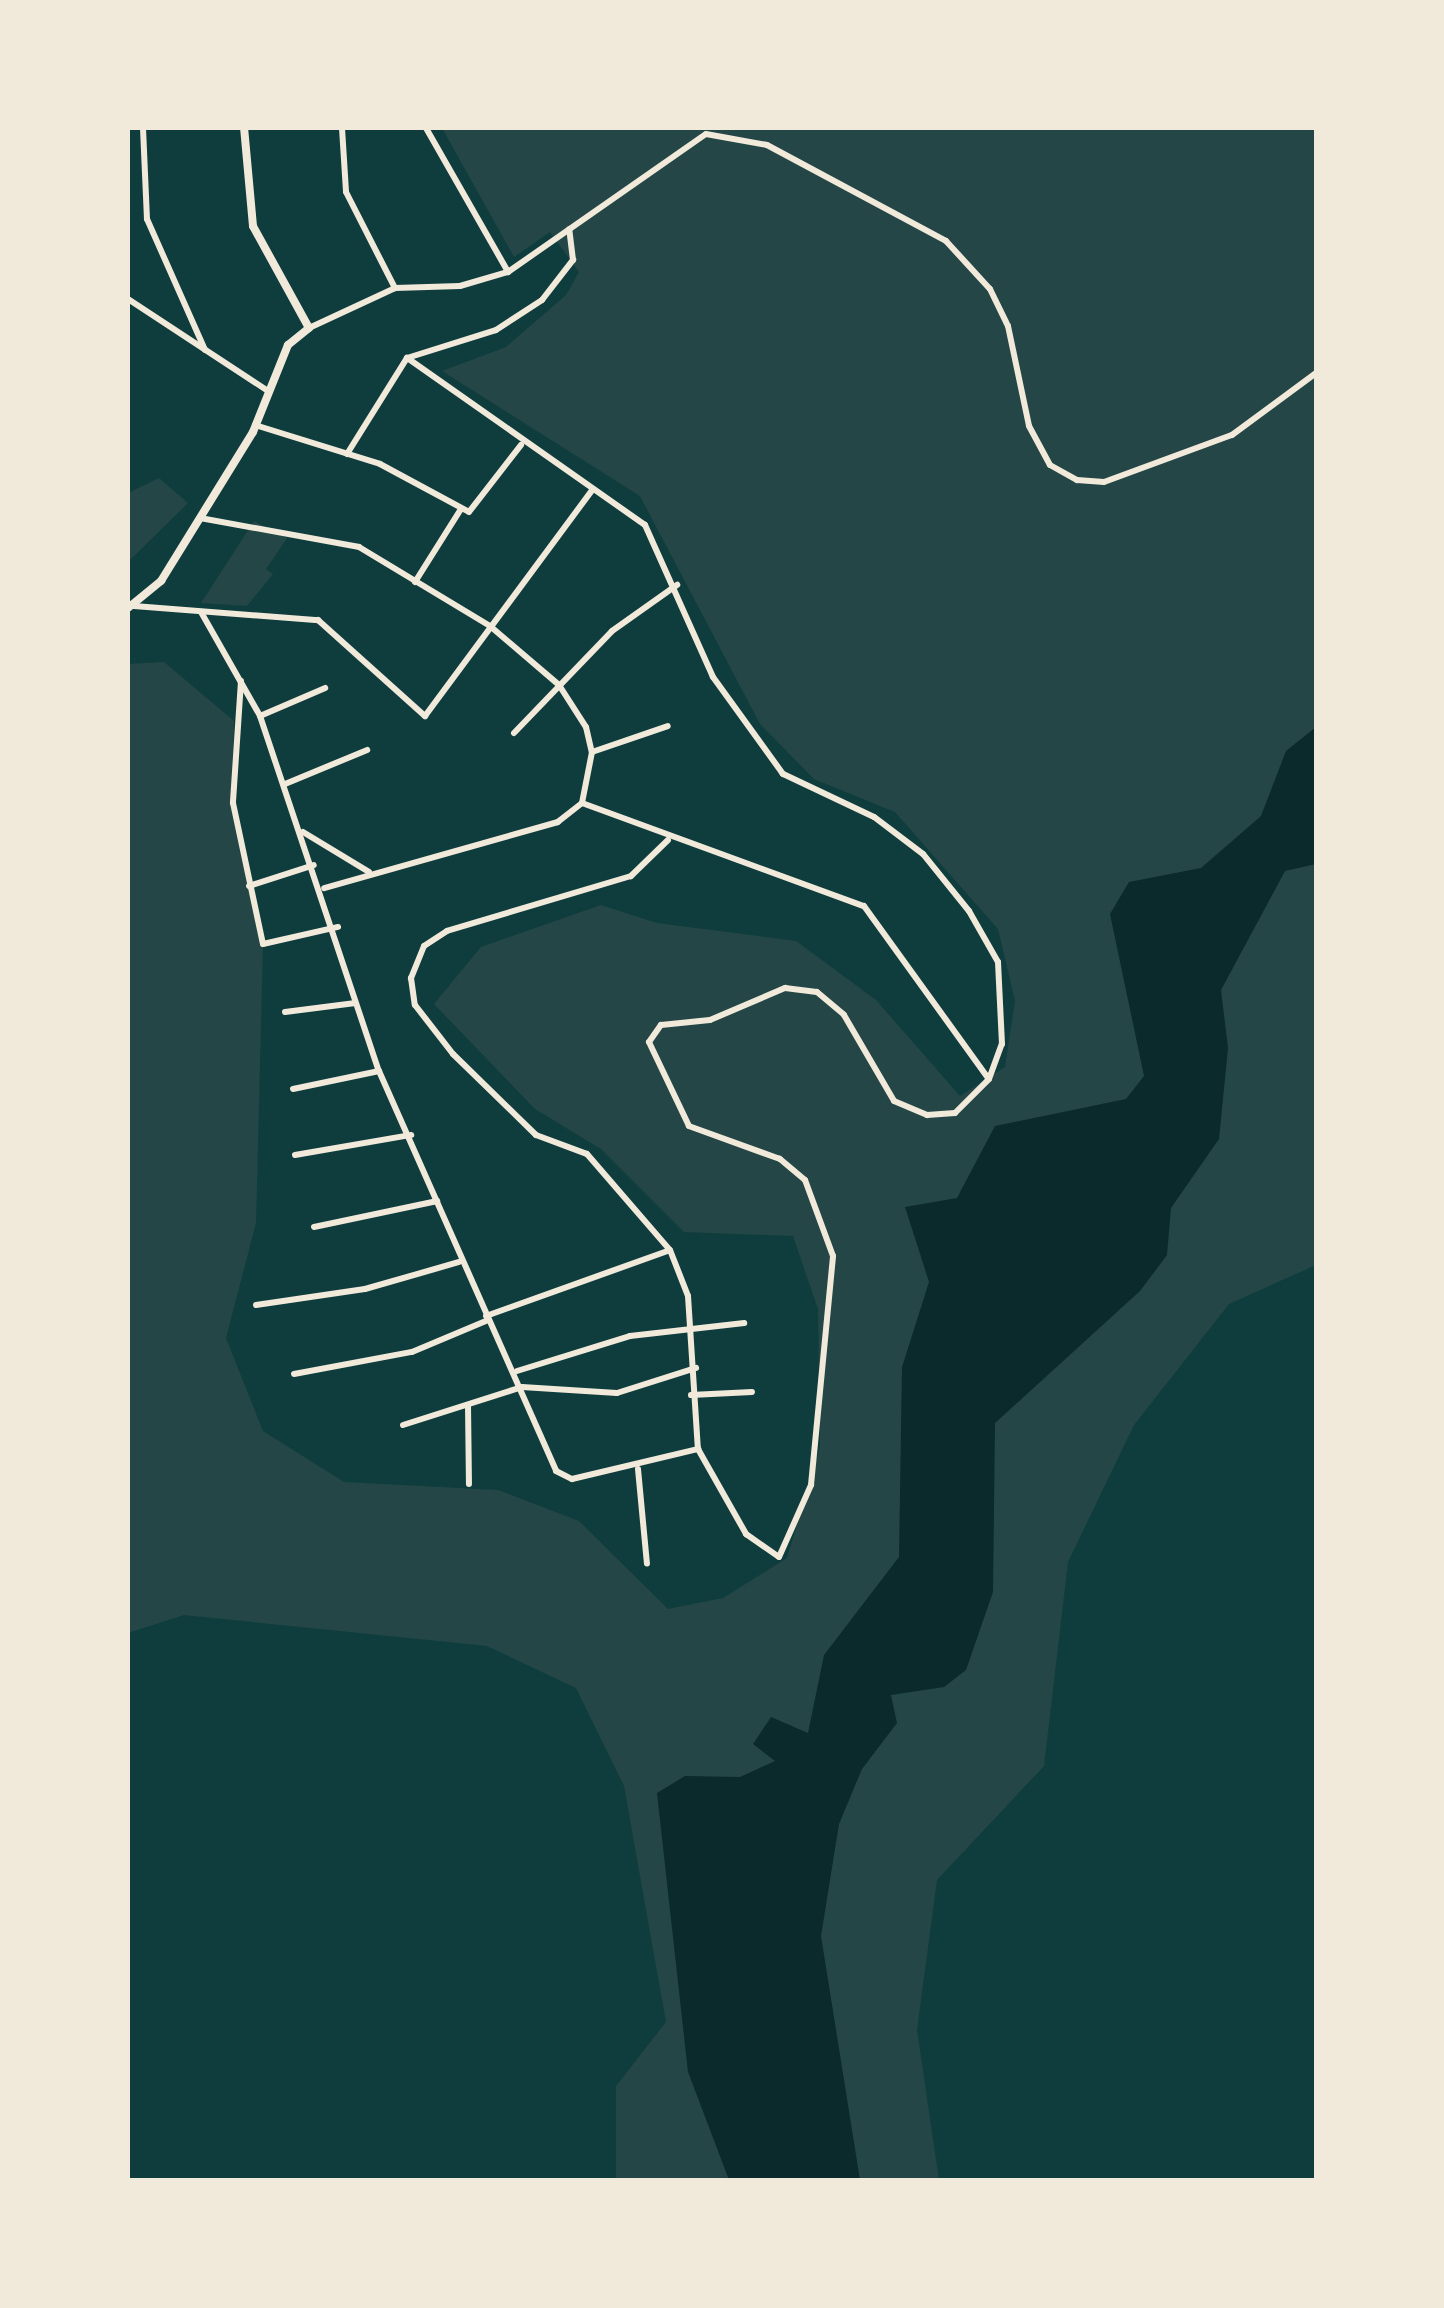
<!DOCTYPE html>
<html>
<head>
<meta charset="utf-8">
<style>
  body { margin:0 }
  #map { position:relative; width:1444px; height:2308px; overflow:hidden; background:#0f3d3e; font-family:Figtree,sans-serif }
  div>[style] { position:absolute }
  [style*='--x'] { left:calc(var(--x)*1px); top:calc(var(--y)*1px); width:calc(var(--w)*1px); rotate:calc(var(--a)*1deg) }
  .green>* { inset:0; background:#244646 }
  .water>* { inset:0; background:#0a2a2b }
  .minor>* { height:6px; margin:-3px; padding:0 3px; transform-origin:3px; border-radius:3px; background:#f1e9da }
  .tertiary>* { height:8px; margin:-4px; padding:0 4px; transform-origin:4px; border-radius:4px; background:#f1e9da }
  span { translate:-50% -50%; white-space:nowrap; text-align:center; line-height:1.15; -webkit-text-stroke:10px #f1e9da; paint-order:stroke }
  .frame { position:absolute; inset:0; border:130px solid #f1e9da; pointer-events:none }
</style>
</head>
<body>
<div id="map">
  <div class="green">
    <i style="clip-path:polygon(442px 128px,1316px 128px,1316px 1265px,1229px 1304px,1134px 1425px,1068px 1562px,1044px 1766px,937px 1880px,917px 2030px,939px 2180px,616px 2180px,616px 2086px,666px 2022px,624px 1786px,576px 1688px,487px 1646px,184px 1615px,128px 1633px,128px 664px,164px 662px,234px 721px,233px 803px,263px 944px,256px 1223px,226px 1338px,263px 1431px,344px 1482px,498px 1490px,579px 1521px,668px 1609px,723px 1598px,787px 1558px,820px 1447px,818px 1309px,793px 1236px,684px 1232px,601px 1149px,535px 1109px,434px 1004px,481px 947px,601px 905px,657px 923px,796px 941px,876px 1000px,960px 1096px,1005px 1067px,1015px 1001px,998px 929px,895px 812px,814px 779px,760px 724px,640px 496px,442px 371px,506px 347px,566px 295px,579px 272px,550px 232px,514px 257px)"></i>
    <i style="clip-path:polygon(159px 478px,188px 503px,128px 562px,128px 493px)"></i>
    <i style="clip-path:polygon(254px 521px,287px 538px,266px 569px,273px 574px,247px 606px,201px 603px)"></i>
  </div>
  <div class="water">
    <i style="clip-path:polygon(1316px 727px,1316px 864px,1285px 871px,1221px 990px,1228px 1048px,1219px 1139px,1171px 1208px,1167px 1255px,1140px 1291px,995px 1423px,993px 1592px,966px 1670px,944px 1687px,891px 1695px,897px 1723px,862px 1769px,839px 1824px,821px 1936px,860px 2180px,729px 2180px,688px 2072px,657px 1793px,685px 1776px,740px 1777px,775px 1761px,753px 1744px,771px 1717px,808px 1733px,824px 1655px,899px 1557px,902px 1367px,929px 1282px,905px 1207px,957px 1198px,995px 1126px,1126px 1099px,1144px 1076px,1110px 914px,1129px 882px,1201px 868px,1261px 816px,1286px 751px)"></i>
  </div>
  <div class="minor">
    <i style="--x:143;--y:128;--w:91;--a:87.5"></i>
    <i style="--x:147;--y:219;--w:143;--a:66.1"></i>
    <i style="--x:342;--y:128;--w:64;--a:86.4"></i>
    <i style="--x:346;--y:192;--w:108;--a:63"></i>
    <i style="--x:426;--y:128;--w:166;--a:60.3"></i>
    <i style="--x:128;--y:299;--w:168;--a:33.3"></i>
    <i style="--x:309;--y:328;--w:95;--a:-24.9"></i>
    <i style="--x:395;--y:288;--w:65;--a:-1.8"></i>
    <i style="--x:460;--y:286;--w:50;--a:-16.3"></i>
    <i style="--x:508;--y:272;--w:241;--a:-34.9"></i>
    <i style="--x:706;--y:134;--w:62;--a:10.2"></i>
    <i style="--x:767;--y:145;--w:203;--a:28.2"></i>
    <i style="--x:946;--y:241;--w:65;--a:47.5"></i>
    <i style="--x:990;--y:289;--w:41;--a:64.1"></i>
    <i style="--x:1008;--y:326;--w:102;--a:78.1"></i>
    <i style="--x:1029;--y:426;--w:44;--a:61.7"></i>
    <i style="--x:1050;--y:465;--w:31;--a:29"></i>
    <i style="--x:1077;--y:480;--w:27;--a:4"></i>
    <i style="--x:1104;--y:482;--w:136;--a:-20.2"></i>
    <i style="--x:1232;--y:435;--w:104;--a:-36.4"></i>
    <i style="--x:255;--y:425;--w:131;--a:17.3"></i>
    <i style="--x:380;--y:464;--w:101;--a:28.3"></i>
    <i style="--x:469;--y:512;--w:85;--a:-52.2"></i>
    <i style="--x:347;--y:454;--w:113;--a:-58"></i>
    <i style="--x:200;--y:518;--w:162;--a:10.3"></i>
    <i style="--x:359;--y:547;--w:153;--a:31.1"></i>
    <i style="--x:490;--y:626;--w:91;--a:40.5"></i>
    <i style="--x:559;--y:685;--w:50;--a:57.3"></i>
    <i style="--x:586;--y:727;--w:26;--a:77"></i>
    <i style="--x:592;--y:752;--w:52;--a:101.1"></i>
    <i style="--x:582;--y:803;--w:31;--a:142"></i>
    <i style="--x:558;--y:822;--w:243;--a:164.2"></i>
    <i style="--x:415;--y:582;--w:86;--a:-57.8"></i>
    <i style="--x:134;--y:606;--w:185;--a:4.4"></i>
    <i style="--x:318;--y:620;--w:144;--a:41.9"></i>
    <i style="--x:425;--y:716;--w:281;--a:-53.5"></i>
    <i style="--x:201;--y:612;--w:120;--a:60.4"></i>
    <i style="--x:260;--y:716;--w:374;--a:71.5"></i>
    <i style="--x:379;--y:1071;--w:437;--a:66.1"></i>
    <i style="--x:556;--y:1471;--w:18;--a:27"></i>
    <i style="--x:572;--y:1479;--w:130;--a:-13.4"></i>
    <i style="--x:241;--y:681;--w:122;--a:93.8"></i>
    <i style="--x:233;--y:803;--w:144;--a:78"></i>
    <i style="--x:263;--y:944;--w:77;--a:-12.8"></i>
    <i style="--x:260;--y:716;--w:71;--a:-23.3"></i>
    <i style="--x:514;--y:733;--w:141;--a:-46.1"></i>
    <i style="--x:612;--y:631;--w:80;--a:-35.3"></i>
    <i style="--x:592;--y:752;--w:80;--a:-18.9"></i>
    <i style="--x:285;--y:784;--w:89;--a:-22.5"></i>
    <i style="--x:582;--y:803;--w:300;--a:20.1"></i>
    <i style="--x:864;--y:906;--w:212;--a:54.2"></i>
    <i style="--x:303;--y:832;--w:77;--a:31.2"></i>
    <i style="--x:668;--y:840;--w:52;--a:135.8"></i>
    <i style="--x:631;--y:876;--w:192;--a:163.4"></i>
    <i style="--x:447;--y:931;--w:27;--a:147"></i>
    <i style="--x:424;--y:946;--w:35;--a:112"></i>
    <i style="--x:411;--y:978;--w:27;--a:82"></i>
    <i style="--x:415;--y:1005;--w:62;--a:52.2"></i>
    <i style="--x:453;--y:1054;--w:116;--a:44.3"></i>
    <i style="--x:536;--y:1135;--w:54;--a:20.4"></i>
    <i style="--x:587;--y:1154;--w:127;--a:49.2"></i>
    <i style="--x:249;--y:886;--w:68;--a:-17.9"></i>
    <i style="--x:285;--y:1012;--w:71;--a:-7.3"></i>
    <i style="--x:293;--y:1089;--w:88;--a:-11.8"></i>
    <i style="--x:295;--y:1155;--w:118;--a:-9.8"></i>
    <i style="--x:314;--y:1227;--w:126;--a:-11.9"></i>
    <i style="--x:256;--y:1305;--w:110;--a:-8.4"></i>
    <i style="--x:365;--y:1289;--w:98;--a:-16"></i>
    <i style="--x:486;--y:1316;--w:195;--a:-19.7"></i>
    <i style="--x:670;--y:1250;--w:49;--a:68.6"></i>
    <i style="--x:688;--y:1296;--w:153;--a:86.3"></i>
    <i style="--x:698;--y:1449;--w:98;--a:60.5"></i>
    <i style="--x:746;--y:1534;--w:40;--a:34.9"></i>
    <i style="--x:779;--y:1557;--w:79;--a:-66"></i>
    <i style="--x:811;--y:1485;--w:230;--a:-84.5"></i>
    <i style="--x:833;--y:1256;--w:81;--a:-110.2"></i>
    <i style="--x:805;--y:1180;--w:33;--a:-140"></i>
    <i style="--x:780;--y:1159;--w:97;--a:-160.1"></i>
    <i style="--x:689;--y:1126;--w:93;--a:-115.5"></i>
    <i style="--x:649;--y:1042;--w:21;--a:-55"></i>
    <i style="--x:661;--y:1025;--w:49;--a:-5.8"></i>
    <i style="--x:710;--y:1020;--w:82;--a:-23.1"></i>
    <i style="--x:785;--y:988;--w:32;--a:7"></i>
    <i style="--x:817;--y:992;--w:35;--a:40"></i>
    <i style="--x:844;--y:1015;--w:99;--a:59.8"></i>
    <i style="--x:894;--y:1101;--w:36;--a:23"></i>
    <i style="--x:927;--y:1115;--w:28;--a:-4"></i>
    <i style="--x:955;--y:1113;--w:48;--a:-45"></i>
    <i style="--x:989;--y:1079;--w:37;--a:-70"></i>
    <i style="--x:1002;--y:1044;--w:82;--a:-92.8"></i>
    <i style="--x:998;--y:962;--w:59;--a:-119.6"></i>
    <i style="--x:969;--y:911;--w:73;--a:-128.9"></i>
    <i style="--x:923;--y:854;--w:61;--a:-142.9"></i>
    <i style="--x:874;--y:817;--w:101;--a:-154.7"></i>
    <i style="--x:783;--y:774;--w:120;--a:-125.8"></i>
    <i style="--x:713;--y:677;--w:167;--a:-114.1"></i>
    <i style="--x:645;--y:525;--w:291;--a:-144.9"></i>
    <i style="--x:407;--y:358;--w:93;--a:-17.5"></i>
    <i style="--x:496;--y:330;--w:55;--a:-33.1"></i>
    <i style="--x:542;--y:300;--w:51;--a:-52.2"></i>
    <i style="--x:573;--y:260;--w:31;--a:-97"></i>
    <i style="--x:517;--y:1371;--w:118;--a:-17.2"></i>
    <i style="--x:630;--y:1336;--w:115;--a:-6.5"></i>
    <i style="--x:294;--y:1374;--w:120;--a:-10.6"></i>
    <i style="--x:412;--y:1352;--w:82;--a:-22.8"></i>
    <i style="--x:691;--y:1395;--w:61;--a:-2.8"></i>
    <i style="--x:468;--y:1405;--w:79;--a:89.3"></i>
    <i style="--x:403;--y:1425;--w:125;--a:-17.7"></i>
    <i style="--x:522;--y:1387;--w:95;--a:3.6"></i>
    <i style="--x:617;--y:1393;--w:83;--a:-17.6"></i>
    <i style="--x:638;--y:1469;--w:95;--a:84.6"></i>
  </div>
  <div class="tertiary">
    <i style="--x:128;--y:608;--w:43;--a:-39.3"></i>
    <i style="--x:161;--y:581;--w:175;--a:-58.3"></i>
    <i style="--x:253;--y:432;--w:94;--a:-68.1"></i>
    <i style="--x:288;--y:345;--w:27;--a:-39"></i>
    <i style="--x:309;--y:328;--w:116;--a:-118.8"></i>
    <i style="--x:253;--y:226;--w:98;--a:-95.2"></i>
  </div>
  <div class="frame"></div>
</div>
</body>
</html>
